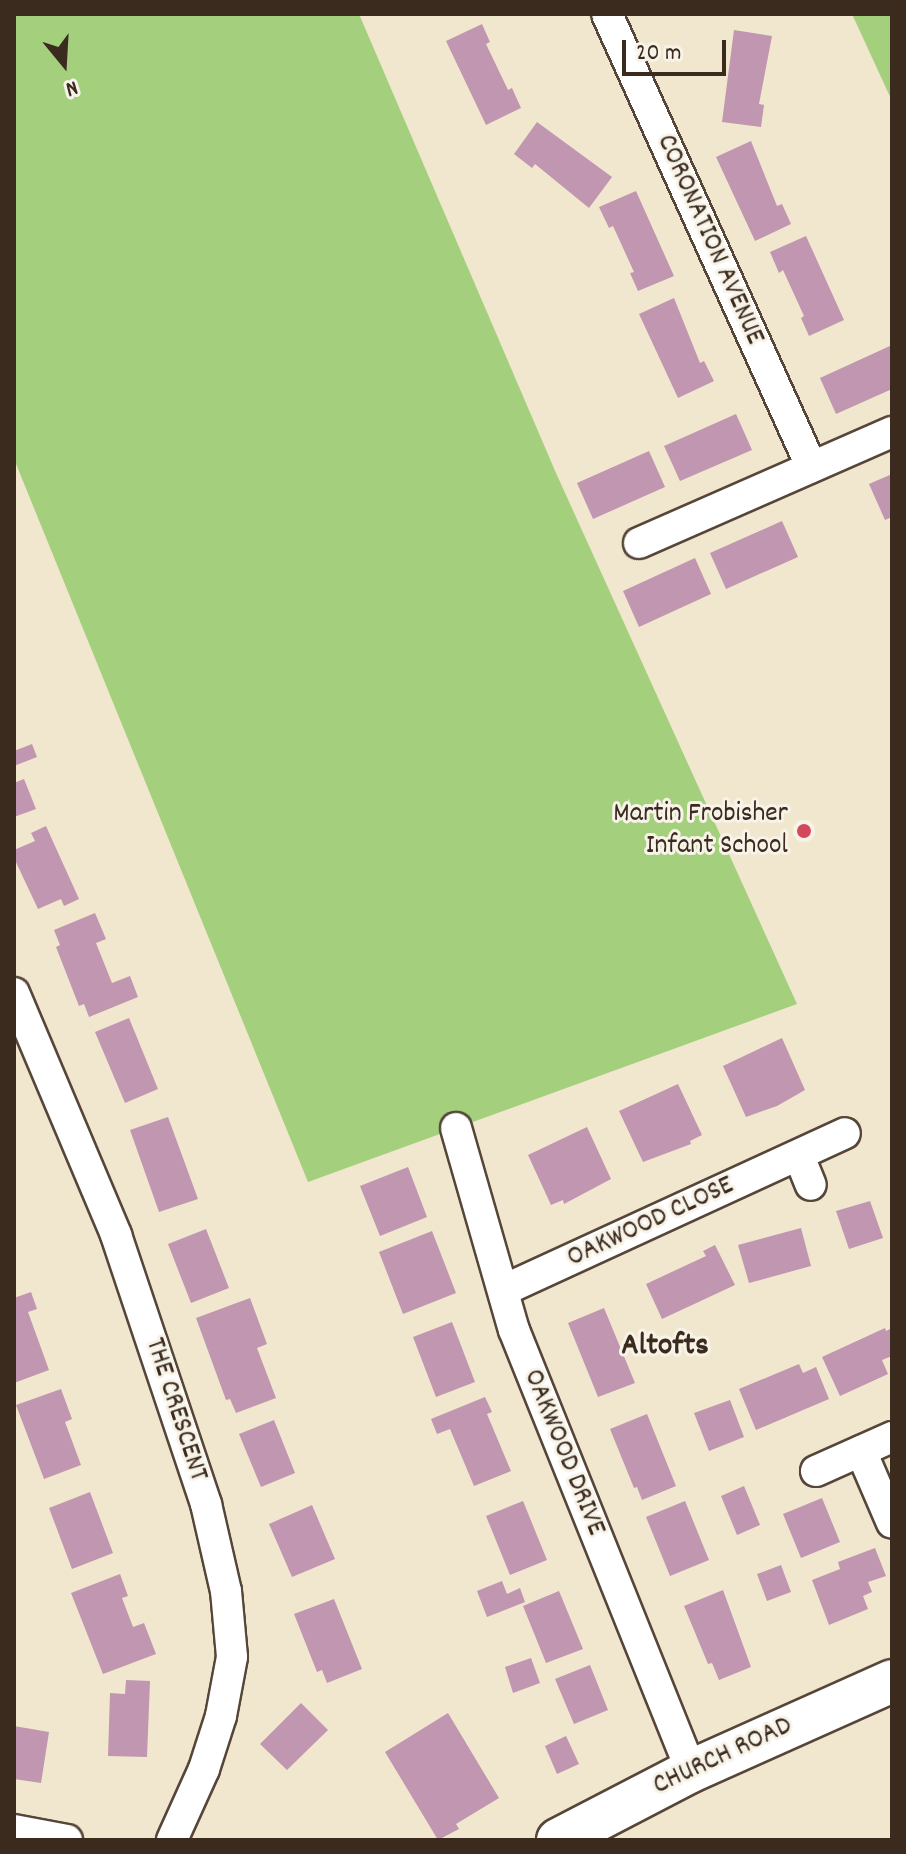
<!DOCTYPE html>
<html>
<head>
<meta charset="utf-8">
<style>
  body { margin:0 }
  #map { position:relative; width:906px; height:1854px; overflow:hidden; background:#f1e7cf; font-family:Dekko,sans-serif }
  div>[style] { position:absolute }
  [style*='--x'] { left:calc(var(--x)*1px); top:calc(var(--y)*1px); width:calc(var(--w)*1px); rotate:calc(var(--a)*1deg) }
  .green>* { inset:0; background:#a4d07d }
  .building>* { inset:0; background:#c096b0 }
  .roads { filter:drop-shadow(2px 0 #564639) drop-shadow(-2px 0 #564639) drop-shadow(0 2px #564639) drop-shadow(0 -2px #564639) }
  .street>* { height:30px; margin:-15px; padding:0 15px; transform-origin:15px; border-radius:15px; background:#fff }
  .secondary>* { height:42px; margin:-21px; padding:0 21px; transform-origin:21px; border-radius:21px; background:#fff }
  .dots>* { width:22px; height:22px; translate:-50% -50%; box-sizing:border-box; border:4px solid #f7f3e8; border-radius:50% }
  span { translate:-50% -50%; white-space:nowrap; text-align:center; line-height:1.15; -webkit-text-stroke:6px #f7f3e8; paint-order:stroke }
  .street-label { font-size:28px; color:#3b2a1e }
  .poi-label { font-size:28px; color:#3b2a1e }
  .right { translate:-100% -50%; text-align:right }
  .quarter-label { font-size:32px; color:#3b2a1e; font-weight:700 }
  .frame { position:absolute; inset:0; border:16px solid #3b2a1e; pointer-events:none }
  .north { position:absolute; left:24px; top:24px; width:80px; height:80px; -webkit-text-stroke:6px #f7f3e8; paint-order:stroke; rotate:162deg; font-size:22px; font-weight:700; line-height:32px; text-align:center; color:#3b2a1e }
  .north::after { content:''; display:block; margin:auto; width:28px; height:36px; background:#3b2a1e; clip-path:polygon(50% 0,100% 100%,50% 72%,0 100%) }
  .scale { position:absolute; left:622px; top:40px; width:104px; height:36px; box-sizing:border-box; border:4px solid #3b2a1e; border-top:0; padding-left:10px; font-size:24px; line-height:28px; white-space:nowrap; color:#3b2a1e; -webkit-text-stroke:6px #f7f3e8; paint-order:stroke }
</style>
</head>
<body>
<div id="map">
  <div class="green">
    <i style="clip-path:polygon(14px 14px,359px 14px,556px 473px,797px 1004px,308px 1182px,14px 459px)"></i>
    <i style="clip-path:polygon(852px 14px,892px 14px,892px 101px)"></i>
  </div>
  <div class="building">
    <i style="clip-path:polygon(482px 24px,490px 42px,486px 44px,508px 90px,512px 88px,521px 108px,486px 125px,446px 41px)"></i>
    <i style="clip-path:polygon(734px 30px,772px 36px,759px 104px,764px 105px,761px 127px,722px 122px)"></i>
    <i style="clip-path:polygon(537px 122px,612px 177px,589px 208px,535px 164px,532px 168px,514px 154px)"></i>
    <i style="clip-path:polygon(751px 141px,777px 206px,782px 204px,791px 224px,755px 241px,716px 157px)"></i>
    <i style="clip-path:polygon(636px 191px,674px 276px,638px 291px,630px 273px,634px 272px,613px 226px,609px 228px,599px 207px)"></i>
    <i style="clip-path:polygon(806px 236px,844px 320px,809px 336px,801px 318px,804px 316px,783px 270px,779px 273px,770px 252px)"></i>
    <i style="clip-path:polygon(674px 298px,700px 363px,704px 361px,714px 381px,678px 398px,639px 314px)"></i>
    <i style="clip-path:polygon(892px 345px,892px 389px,836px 414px,820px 378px)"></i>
    <i style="clip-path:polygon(736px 414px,752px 450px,680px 481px,664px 446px)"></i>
    <i style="clip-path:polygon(649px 451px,665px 487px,593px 519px,577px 483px)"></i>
    <i style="clip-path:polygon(892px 474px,892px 517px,885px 520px,869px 484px)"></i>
    <i style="clip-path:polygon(782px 521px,798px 557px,726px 589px,710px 553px)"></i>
    <i style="clip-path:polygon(695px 558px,711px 594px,639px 627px,623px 591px)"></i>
    <i style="clip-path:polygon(32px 744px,37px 757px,14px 766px,14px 751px)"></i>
    <i style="clip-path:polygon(24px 779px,36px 809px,14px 817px,14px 783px)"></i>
    <i style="clip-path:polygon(46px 826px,79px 899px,64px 906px,61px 899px,38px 909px,14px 858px,14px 850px,35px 841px,31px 833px)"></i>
    <i style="clip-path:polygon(95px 913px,106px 939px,96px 943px,112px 983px,130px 976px,138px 997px,89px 1017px,84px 1004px,79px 1006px,56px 947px,60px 945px,54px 930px)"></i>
    <i style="clip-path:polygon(129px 1018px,158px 1089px,125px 1103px,95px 1032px)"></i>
    <i style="clip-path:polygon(782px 1038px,805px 1090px,777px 1106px,746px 1117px,723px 1066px)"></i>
    <i style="clip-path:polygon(678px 1084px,702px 1135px,690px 1141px,691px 1144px,643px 1162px,619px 1111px)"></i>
    <i style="clip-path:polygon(168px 1117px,198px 1199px,159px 1212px,130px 1130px)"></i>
    <i style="clip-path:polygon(587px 1127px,611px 1179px,564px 1204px,563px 1200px,551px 1205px,528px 1155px)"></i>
    <i style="clip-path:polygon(408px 1167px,427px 1217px,380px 1236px,360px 1186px)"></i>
    <i style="clip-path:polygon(870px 1201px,883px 1238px,849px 1249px,836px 1211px)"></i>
    <i style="clip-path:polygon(801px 1228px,811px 1266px,749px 1283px,738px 1245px)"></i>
    <i style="clip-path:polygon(206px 1229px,229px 1288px,191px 1303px,168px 1244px)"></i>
    <i style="clip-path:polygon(432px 1231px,456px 1293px,403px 1314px,379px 1252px)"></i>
    <i style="clip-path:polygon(715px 1245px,735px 1285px,662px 1319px,646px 1284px,706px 1256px,703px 1251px)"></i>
    <i style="clip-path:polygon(31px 1292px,37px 1309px,28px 1312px,49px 1370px,14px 1383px,14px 1298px)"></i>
    <i style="clip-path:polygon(250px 1298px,267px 1344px,257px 1348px,276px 1398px,236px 1413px,230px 1399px,226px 1400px,196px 1318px)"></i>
    <i style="clip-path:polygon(604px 1308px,635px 1383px,598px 1397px,568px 1323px)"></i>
    <i style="clip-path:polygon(452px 1322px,475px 1382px,436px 1397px,413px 1337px)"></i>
    <i style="clip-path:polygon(885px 1328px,886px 1331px,892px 1328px,892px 1356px,882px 1360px,888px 1374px,840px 1396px,822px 1357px)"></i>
    <i style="clip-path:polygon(799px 1364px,803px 1373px,816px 1367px,829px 1399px,756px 1430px,739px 1389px)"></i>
    <i style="clip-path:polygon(61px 1389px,72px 1419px,65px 1422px,81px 1465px,44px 1479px,16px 1405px)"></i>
    <i style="clip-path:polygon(485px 1397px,492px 1412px,487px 1414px,511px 1471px,474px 1486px,450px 1429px,437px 1434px,431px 1419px)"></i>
    <i style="clip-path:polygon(730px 1400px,744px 1437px,709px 1451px,694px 1413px)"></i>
    <i style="clip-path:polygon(647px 1414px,676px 1486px,642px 1500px,637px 1487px,634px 1488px,610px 1429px)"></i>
    <i style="clip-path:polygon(274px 1420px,295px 1473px,261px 1487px,239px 1434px)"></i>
    <i style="clip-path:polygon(744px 1486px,760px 1525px,737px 1535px,721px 1496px)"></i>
    <i style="clip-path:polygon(90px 1492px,113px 1553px,72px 1569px,49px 1508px)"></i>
    <i style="clip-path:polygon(822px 1498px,840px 1542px,801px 1558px,783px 1514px)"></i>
    <i style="clip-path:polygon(523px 1501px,547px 1560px,510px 1575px,486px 1516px)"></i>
    <i style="clip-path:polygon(685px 1501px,709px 1560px,670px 1576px,646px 1517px)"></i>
    <i style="clip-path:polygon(312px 1505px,335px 1559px,292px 1577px,269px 1524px)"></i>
    <i style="clip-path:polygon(875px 1548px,886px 1576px,868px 1582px,872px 1592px,863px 1596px,868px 1609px,829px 1625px,812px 1580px,840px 1569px,838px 1562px)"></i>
    <i style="clip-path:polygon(781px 1565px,791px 1592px,767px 1601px,757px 1574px)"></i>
    <i style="clip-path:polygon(120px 1574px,128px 1596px,122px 1598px,133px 1627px,144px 1623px,156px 1654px,103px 1674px,71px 1593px)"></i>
    <i style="clip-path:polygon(502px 1581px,507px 1594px,520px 1588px,525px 1602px,487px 1617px,477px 1591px)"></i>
    <i style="clip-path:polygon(723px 1590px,751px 1667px,719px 1680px,712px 1663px,708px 1664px,684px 1606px)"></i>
    <i style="clip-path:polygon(559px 1591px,583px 1649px,546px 1663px,523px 1606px)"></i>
    <i style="clip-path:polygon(334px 1599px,362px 1669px,327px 1683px,322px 1670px,317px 1672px,294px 1614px)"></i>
    <i style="clip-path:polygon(531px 1658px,540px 1683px,513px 1693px,505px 1667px)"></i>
    <i style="clip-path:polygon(590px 1665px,608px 1710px,574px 1724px,555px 1679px)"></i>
    <i style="clip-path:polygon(126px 1680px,150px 1681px,147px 1757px,108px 1756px,110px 1693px,125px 1694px)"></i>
    <i style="clip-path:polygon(301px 1703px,328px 1730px,287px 1770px,260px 1744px)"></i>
    <i style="clip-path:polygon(448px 1713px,499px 1798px,456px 1824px,459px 1829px,438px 1840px,385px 1752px)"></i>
    <i style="clip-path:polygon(14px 1726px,49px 1732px,41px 1783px,14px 1779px)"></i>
    <i style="clip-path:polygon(566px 1736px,579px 1764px,557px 1774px,545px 1746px)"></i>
  </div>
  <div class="roads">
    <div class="street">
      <i style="--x:607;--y:14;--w:497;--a:65.7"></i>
      <i style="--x:639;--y:543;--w:276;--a:-23.7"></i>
      <i style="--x:14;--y:993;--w:263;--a:67.1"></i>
      <i style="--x:116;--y:1235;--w:284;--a:71.5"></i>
      <i style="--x:206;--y:1504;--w:89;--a:77.1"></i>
      <i style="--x:226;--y:1591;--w:66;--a:84.8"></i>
      <i style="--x:232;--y:1657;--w:60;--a:100.6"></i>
      <i style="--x:221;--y:1716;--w:56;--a:107.8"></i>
      <i style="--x:204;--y:1769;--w:78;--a:114.3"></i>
      <i style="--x:456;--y:1128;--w:210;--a:74"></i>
      <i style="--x:514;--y:1330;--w:475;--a:68.1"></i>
      <i style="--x:799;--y:1156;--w:31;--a:68"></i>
      <i style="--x:504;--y:1290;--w:375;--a:-24.7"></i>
      <i style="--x:861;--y:1451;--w:78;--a:66.7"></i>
      <i style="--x:816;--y:1471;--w:83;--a:-24.1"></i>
      <i style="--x:14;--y:1830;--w:54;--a:10.7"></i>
    </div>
    <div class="secondary">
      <i style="--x:558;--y:1840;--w:150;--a:-27.4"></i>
      <i style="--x:691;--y:1771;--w:220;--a:-24.1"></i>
    </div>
  </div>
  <div class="dots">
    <i style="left:804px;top:831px;background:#d1495b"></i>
  </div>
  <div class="street-label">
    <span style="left:709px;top:240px;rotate:66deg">CORONATION AVENUE</span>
    <span style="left:651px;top:1223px;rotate:-25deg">OAKWOOD CLOSE</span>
    <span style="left:175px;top:1410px;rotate:72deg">THE CRESCENT</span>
    <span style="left:563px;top:1453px;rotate:68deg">OAKWOOD DRIVE</span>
    <span style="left:723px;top:1757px;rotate:-25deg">CHURCH ROAD</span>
  </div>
  <div class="poi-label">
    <span class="right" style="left:788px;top:831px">Martin Frobisher<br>Infant School</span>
  </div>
  <div class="quarter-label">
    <span style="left:665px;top:1347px">Altofts</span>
  </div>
  <div class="frame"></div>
  <div class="north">N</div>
  <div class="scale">20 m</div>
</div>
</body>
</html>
